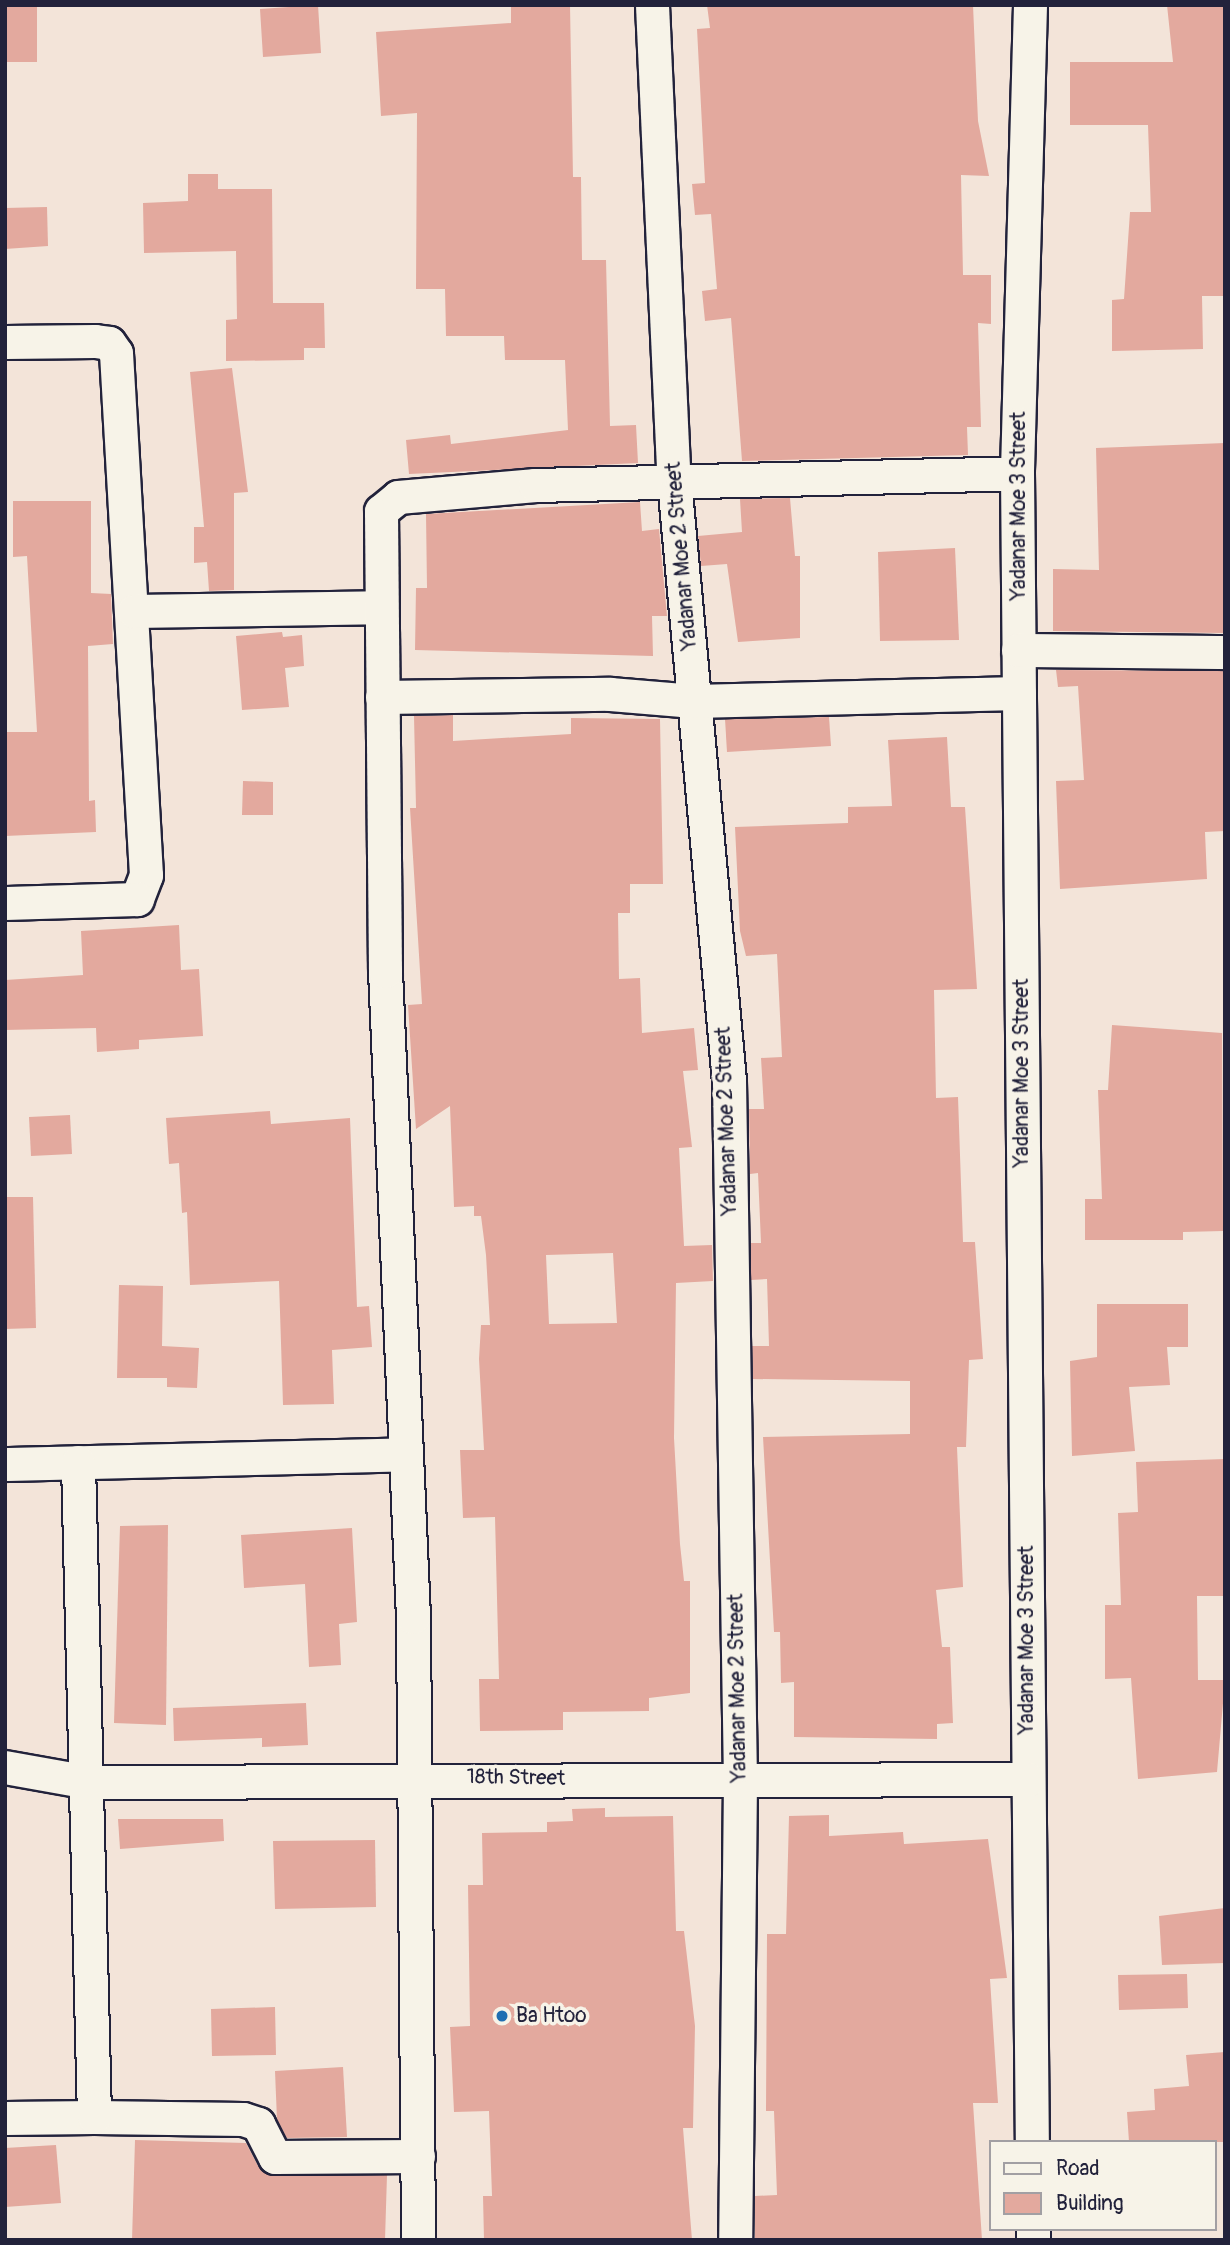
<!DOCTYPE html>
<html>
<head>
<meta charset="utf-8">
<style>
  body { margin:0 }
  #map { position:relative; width:1230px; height:2245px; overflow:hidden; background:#f3e4d9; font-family:Pangolin,sans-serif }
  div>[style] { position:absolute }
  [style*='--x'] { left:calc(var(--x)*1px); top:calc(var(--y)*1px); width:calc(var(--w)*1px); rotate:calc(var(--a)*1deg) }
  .building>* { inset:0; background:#e3a99e }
  .roads { filter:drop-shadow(2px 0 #22223b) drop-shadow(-2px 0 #22223b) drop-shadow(0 2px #22223b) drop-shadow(0 -2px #22223b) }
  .street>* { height:33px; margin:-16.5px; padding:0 16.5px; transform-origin:16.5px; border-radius:16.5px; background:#f7f3e8 }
  .dots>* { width:19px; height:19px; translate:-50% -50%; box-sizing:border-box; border:4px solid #f7f3e8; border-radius:50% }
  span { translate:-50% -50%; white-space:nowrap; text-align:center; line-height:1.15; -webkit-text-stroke:7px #f7f3e8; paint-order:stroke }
  .street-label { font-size:21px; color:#22223b }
  .poi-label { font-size:21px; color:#22223b }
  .left { translate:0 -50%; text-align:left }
  .frame { position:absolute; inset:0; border:7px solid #22223b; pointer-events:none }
  .legend { position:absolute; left:989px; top:2140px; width:228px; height:91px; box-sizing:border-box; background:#f7f3e8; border:2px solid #a29fa3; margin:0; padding:9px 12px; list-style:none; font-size:21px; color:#22223b }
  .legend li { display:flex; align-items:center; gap:14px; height:35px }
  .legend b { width:35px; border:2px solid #a29fa3 }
</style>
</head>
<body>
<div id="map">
  <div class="building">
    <i style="clip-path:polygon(5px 5px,37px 5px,37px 62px,5px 62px)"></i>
    <i style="clip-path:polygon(318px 5px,321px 53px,263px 57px,260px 9px)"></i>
    <i style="clip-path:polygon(511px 5px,570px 5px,573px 177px,581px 177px,582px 260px,606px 260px,610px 426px,636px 425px,638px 463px,409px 474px,406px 440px,450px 435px,451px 444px,568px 430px,565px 360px,505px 360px,504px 336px,446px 336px,445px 289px,416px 289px,417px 113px,381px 116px,376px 32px,511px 23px)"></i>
    <i style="clip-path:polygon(707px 5px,973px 5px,978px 121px,989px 176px,961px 175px,963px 275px,991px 275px,991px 324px,978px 323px,981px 427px,967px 427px,968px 455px,742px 461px,731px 318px,705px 321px,702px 291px,717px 289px,711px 214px,695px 215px,692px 184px,705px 183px,697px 29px,710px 28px)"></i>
    <i style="clip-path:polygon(1167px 5px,1225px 5px,1225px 296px,1202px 296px,1203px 349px,1112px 351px,1112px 300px,1124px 299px,1130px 212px,1151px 212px,1148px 125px,1070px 125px,1070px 62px,1173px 62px)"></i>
    <i style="clip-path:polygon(188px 174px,218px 174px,218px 189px,272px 189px,273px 303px,324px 303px,325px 348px,304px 348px,304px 360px,226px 361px,226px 320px,237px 319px,236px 251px,144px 253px,143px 203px,188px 201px)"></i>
    <i style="clip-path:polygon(47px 207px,48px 246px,5px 249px,5px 208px)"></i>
    <i style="clip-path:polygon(232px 368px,248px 492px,234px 493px,234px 590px,209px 591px,207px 562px,194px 563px,194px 527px,204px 527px,190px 372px)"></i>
    <i style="clip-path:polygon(1225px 443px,1225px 633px,1053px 631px,1053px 569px,1099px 570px,1096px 448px)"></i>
    <i style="clip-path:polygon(790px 498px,795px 556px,800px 556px,800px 638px,738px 642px,727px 564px,701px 566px,698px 536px,742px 532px,740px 499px)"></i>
    <i style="clip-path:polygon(13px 501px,91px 501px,91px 593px,111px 594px,113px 644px,88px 646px,89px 801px,95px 800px,96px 832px,5px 836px,5px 732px,37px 732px,27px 556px,13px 557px)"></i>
    <i style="clip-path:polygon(640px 502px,642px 531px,659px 529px,667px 616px,652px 616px,653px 656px,415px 650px,416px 588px,427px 588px,426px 514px)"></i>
    <i style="clip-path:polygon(955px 548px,959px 640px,880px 641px,878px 552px)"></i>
    <i style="clip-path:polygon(282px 632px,283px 637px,302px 635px,304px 666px,285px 668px,289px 707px,242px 710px,236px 636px)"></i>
    <i style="clip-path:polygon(1056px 670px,1225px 671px,1225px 831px,1205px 832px,1207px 879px,1060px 889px,1056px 781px,1084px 780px,1078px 686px,1058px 687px)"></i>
    <i style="clip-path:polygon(evenodd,453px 715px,453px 741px,571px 734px,571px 718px,660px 719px,663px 884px,630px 884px,630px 913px,618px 913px,619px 979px,640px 978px,642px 1033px,694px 1028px,698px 1070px,683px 1071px,692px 1147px,679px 1148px,684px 1246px,712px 1245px,713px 1281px,676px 1283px,674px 1438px,680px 1544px,684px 1581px,690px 1581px,690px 1693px,649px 1698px,649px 1711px,563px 1712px,563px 1730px,480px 1731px,479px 1679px,499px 1679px,495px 1517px,463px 1518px,460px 1450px,484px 1450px,479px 1359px,481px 1325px,490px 1325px,486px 1255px,481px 1216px,474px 1216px,474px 1206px,454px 1207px,450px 1106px,416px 1129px,408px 1005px,422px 1004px,410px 808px,416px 808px,414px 716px,453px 715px,613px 1253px,617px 1323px,549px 1324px,546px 1255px,613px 1253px)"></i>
    <i style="clip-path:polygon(829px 717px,831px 746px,727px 752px,725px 719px)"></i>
    <i style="clip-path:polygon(947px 737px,951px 807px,965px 807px,977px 989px,934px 990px,936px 1098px,958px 1097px,963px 1242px,975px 1242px,983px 1359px,969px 1360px,966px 1447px,957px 1447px,963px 1587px,936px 1590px,942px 1647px,950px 1647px,953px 1723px,937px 1724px,937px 1739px,794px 1737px,794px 1682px,781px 1683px,780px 1632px,774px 1632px,763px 1437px,910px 1434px,910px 1381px,753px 1379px,752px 1346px,769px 1346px,767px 1279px,751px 1280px,751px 1243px,761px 1243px,758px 1173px,750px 1174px,749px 1109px,764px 1109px,761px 1058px,782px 1057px,777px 954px,746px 956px,740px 931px,735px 827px,848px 823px,848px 807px,892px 806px,888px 740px)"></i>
    <i style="clip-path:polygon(243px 781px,273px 782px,273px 815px,242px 815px)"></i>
    <i style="clip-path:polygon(179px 925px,181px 970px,199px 969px,203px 1036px,139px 1040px,139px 1049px,97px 1052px,96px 1028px,5px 1030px,5px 980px,83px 975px,81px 931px)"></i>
    <i style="clip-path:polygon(1112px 1025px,1222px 1033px,1223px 1231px,1183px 1232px,1183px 1240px,1085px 1240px,1085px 1199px,1102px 1199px,1098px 1090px,1108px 1090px)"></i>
    <i style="clip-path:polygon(270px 1111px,271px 1124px,350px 1118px,357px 1307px,369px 1306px,372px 1347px,332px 1350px,334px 1404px,283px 1405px,279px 1281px,190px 1285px,187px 1212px,182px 1213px,179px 1163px,169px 1164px,166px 1118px)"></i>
    <i style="clip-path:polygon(70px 1115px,72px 1154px,31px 1156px,29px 1117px)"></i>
    <i style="clip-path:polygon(5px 1197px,33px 1197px,36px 1328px,5px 1329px)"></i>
    <i style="clip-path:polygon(119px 1285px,163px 1286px,162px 1346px,199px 1348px,197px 1388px,167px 1387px,167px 1378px,117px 1378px)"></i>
    <i style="clip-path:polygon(1097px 1304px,1188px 1304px,1188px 1347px,1167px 1347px,1170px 1385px,1129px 1387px,1135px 1451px,1072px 1456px,1070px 1361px,1097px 1357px)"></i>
    <i style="clip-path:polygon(1225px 1459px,1225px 1596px,1197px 1596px,1198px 1680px,1225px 1680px,1217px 1772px,1138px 1779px,1131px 1678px,1105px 1679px,1105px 1605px,1121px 1605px,1118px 1513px,1138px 1512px,1136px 1462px)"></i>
    <i style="clip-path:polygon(168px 1525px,166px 1725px,114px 1723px,120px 1526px)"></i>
    <i style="clip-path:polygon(352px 1528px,357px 1622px,339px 1624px,341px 1665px,309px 1667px,305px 1584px,244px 1588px,241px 1535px)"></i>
    <i style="clip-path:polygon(306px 1703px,308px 1745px,262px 1747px,262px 1738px,174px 1741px,173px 1708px)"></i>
    <i style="clip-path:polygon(605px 1808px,605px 1817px,673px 1816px,676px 1931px,684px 1931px,695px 2026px,693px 2128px,683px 2128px,692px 2240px,484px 2240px,483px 2196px,492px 2196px,489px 2111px,454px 2112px,450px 2027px,470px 2026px,468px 1885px,483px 1885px,482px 1833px,547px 1832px,547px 1822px,573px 1821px,572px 1809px)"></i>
    <i style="clip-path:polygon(829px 1815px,829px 1836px,903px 1832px,904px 1844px,988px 1839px,1007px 1978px,990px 1979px,998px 2103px,973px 2103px,982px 2240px,755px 2240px,755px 2196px,777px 2195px,774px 2111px,766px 2111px,767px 1934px,786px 1934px,789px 1816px)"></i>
    <i style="clip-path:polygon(118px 1819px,223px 1819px,224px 1841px,120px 1849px)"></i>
    <i style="clip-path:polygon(375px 1840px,376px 1907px,275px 1909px,273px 1841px)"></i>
    <i style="clip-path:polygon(1225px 1908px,1225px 1963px,1162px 1965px,1159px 1916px)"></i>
    <i style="clip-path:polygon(1187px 1974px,1188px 2008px,1119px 2010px,1118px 1975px)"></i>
    <i style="clip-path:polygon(275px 2007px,276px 2055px,212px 2056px,211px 2009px)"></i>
    <i style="clip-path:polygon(1225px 2052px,1225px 2142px,1129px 2142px,1127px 2112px,1155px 2110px,1154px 2089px,1189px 2086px,1186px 2055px)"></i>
    <i style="clip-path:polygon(343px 2067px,347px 2137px,287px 2138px,277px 2120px,275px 2071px)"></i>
    <i style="clip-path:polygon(135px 2140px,246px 2143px,258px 2166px,274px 2176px,387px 2175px,385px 2240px,132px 2240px)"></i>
    <i style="clip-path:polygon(56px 2145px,61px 2203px,5px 2207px,5px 2148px)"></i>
  </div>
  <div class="roads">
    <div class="street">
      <i style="--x:652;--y:5;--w:477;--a:87.4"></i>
      <i style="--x:674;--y:481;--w:603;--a:84.76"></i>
      <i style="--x:729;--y:1081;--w:699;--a:89.1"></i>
      <i style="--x:740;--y:1780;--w:460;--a:90.6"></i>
      <i style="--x:1030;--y:5;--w:468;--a:91.6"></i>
      <i style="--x:1017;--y:473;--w:1669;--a:89.49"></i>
      <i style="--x:5;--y:342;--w:90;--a:-0.6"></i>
      <i style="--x:95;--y:341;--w:14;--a:8"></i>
      <i style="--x:109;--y:343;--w:12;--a:55"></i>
      <i style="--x:116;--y:353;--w:523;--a:86.71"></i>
      <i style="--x:146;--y:875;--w:26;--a:111"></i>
      <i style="--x:137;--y:899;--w:132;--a:178.3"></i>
      <i style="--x:134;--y:611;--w:244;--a:-0.9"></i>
      <i style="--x:1018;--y:650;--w:207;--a:0.6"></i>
      <i style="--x:382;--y:697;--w:228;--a:-0.8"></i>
      <i style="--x:610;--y:694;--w:84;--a:4.8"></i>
      <i style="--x:694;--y:701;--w:325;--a:-1.4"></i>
      <i style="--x:5;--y:1464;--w:397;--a:-1.4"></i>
      <i style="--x:5;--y:1767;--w:84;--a:10.2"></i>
      <i style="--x:88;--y:1782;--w:940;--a:-0.18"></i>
      <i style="--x:94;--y:2117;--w:149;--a:0.8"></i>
      <i style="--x:243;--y:2119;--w:16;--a:18"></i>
      <i style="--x:258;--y:2124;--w:37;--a:63"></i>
      <i style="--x:275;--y:2157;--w:143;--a:-0.4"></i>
      <i style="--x:5;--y:2118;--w:89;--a:-0.6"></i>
      <i style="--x:94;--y:2117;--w:655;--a:-91.4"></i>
      <i style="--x:1033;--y:2229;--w:11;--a:90"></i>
      <i style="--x:418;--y:2240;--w:623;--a:-90.46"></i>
      <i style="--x:413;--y:1617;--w:647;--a:-92.48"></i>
      <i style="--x:385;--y:971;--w:460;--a:-90.5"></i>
      <i style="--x:381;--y:511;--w:22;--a:-39"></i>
      <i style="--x:398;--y:497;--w:138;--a:-5"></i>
      <i style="--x:535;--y:485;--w:482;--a:-1.4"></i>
    </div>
  </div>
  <div class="dots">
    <i style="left:502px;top:2016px;background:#1f6fb2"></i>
  </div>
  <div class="street-label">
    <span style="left:1019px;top:506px;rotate:-90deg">Yadanar Moe 3 Street</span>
    <span style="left:682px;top:556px;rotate:-95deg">Yadanar Moe 2 Street</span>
    <span style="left:1022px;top:1073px;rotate:-90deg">Yadanar Moe 3 Street</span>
    <span style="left:727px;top:1121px;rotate:-92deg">Yadanar Moe 2 Street</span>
    <span style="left:1027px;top:1640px;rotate:-90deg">Yadanar Moe 3 Street</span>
    <span style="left:738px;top:1688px;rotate:-91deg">Yadanar Moe 2 Street</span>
    <span style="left:516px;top:1778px;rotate:1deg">18th Street</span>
  </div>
  <div class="poi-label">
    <span class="left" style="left:516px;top:2016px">Ba Htoo</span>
  </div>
  <div class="frame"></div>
  <ul class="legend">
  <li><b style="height:9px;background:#f7f3e8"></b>Road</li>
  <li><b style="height:19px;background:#e3a99e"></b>Building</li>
  </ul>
</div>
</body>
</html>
